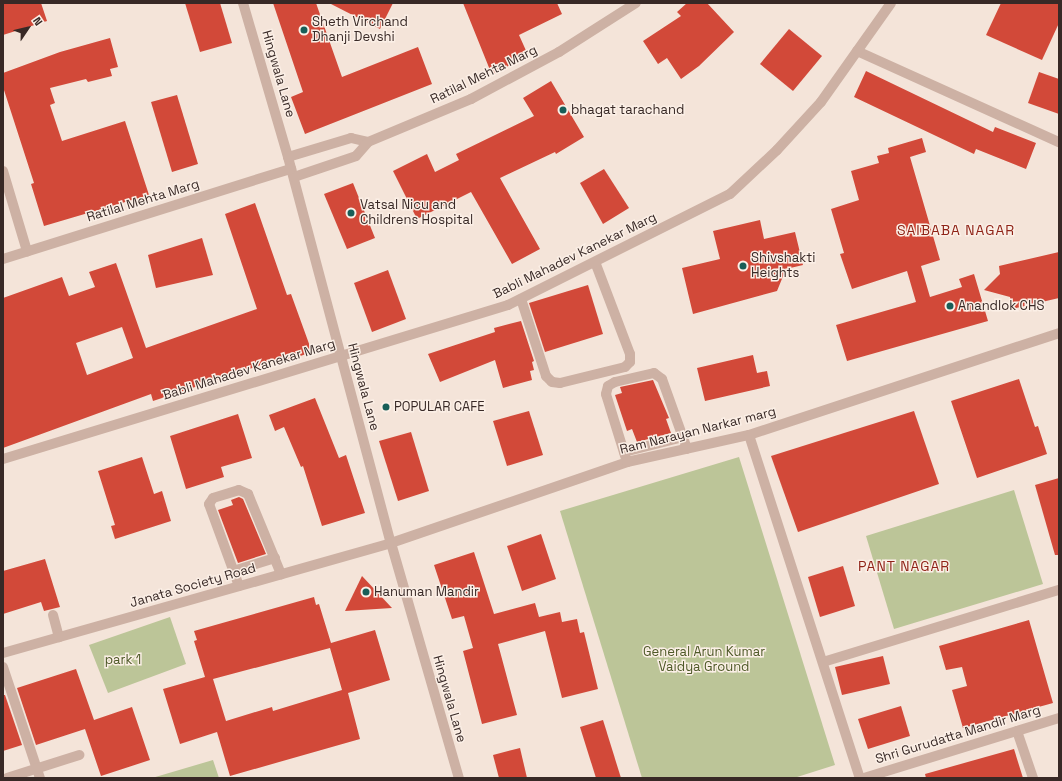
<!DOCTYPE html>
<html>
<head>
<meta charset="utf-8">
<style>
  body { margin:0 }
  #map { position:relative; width:1062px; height:781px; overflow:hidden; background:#f4e4d9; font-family:"Space Grotesk",sans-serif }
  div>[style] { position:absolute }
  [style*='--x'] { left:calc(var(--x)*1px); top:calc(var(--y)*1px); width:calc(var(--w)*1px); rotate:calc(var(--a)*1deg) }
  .green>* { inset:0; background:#bcc598 }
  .building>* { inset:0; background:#d24939 }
  .minor>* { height:10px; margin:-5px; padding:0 5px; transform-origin:5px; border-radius:5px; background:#cdb1a4 }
  .dots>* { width:11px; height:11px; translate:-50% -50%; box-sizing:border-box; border:2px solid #fbefe6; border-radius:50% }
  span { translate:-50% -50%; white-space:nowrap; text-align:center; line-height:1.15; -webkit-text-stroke:3px #fbefe6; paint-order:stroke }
  .poi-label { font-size:13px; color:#382926 }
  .left { translate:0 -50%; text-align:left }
  .street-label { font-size:13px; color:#382926 }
  .park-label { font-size:13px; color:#4e5928 }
  .neighbourhood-label { font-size:14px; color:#8f2317; letter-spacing:1px }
  .frame { position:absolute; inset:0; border:4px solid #382926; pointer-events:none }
  .north { position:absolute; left:8px; top:8px; width:40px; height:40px; -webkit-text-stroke:3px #fbefe6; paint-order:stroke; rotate:55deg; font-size:11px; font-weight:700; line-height:16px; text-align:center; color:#382926 }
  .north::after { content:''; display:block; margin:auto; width:14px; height:18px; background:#382926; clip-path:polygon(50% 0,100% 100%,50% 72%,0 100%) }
</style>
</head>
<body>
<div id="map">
  <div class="green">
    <i style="clip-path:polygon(739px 457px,835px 765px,794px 778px,642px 778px,560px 511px)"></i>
    <i style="clip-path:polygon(1014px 490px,1043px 584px,894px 629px,866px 536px)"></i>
    <i style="clip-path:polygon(170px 617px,186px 664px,108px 693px,89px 645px)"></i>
    <i style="clip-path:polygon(213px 760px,219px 778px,152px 778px)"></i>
  </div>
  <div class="building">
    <i style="clip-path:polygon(3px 3px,41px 3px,47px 21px,3px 35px)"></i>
    <i style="clip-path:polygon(185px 3px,220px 3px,232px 43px,200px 52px)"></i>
    <i style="clip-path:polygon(273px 3px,316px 3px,342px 77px,418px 47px,432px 84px,305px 134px,291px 97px,303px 92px)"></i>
    <i style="clip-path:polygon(329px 3px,393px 3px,380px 29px)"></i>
    <i style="clip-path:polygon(463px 3px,557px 3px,562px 14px,519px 35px,528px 55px,492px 75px)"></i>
    <i style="clip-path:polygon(687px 3px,707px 3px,734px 32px,699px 66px,681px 79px,667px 58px,658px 64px,643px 41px,681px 16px,677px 12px)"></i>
    <i style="clip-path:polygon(1001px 3px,1059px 3px,1059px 23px,1042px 60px,986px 35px)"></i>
    <i style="clip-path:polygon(789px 29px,822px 56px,793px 91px,760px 64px)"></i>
    <i style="clip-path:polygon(110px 38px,118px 67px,110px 69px,112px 76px,88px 82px,86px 79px,50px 88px,55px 103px,50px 105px,62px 141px,125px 121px,149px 195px,44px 226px,31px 184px,34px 183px,3px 87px,3px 73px,60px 52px)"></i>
    <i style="clip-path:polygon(866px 71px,993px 132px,995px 127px,1036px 143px,1026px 169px,976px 149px,974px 154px,854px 97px)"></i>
    <i style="clip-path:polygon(1039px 72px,1059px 79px,1059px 114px,1028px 103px)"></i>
    <i style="clip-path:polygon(551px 81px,584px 137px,556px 154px,555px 152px,500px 178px,540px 249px,512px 264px,471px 192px,417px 219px,393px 171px,427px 154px,435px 172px,459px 160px,456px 154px,534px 116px,523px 98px)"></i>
    <i style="clip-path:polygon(177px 95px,198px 164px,172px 172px,151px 102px)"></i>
    <i style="clip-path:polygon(922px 138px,926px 152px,910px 157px,940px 260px,921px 266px,930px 297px,962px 287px,959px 279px,974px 274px,988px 321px,847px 361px,836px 325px,916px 302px,907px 271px,852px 289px,840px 254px,844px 253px,831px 209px,859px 200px,851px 171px,879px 163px,877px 156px,889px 153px,888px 148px)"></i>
    <i style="clip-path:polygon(604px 169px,629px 208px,603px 224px,580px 183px)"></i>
    <i style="clip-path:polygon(353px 183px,375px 238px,347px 249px,324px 194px)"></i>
    <i style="clip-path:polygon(evenodd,255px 203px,287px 295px,291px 294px,312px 352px,277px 364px,276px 360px,153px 401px,151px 394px,3px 448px,3px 298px,62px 277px,69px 296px,95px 287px,89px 272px,116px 263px,146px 348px,257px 309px,225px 214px,255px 203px,122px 327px,133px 358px,87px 375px,76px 343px,122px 327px)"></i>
    <i style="clip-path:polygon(760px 220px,764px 239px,795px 232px,803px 265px,786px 269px,777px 291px,693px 314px,682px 268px,720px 259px,713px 231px)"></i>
    <i style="clip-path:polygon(202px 238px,213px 275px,156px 288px,148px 255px)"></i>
    <i style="clip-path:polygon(1059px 252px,1059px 298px,1012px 309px,1010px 297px,984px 290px,1000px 274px,999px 266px)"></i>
    <i style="clip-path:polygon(388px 270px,406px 319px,372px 332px,354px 283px)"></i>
    <i style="clip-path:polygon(588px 285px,603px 334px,545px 352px,529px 303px)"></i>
    <i style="clip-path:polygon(521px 321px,534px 361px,532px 362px,534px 370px,530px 371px,532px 380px,503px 388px,495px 360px,440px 382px,428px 354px,495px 332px,494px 328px)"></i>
    <i style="clip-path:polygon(753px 355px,757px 373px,767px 371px,770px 386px,705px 401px,697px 368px)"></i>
    <i style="clip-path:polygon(1019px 379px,1035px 427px,1038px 426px,1047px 454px,977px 478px,951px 401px)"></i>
    <i style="clip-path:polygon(653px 380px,669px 418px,666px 419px,671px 433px,637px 442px,632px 429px,627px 431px,615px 395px,622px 393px,620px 387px)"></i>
    <i style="clip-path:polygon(315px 398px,339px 458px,346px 455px,365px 513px,322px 526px,303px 466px,301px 467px,284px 427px,275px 431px,269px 415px)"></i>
    <i style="clip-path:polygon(529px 411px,543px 455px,507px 466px,493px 421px)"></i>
    <i style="clip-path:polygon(914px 411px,939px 484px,798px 532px,771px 456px)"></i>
    <i style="clip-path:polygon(238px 414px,252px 458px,221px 467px,224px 477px,186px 489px,170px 436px)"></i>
    <i style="clip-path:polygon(411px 432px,429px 491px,398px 501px,379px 441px)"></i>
    <i style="clip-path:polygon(142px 457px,154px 494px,162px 491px,171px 521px,115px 539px,111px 526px,115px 525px,98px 471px)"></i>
    <i style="clip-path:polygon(1059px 478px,1059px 555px,1055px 555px,1035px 485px)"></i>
    <i style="clip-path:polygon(239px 497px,243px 499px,266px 554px,238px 563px,218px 510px,233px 505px,231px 500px)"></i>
    <i style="clip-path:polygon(541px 534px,556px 579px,522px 591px,507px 546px)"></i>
    <i style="clip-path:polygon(474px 552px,494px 614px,535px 603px,539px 617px,560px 612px,562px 622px,577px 619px,580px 633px,584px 632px,598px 689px,562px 698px,545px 631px,498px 644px,517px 715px,482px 724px,463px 651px,473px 648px,464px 616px,452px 619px,434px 565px)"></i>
    <i style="clip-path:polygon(45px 559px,60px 607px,44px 611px,41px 602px,3px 614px,3px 571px)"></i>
    <i style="clip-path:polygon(843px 566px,855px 606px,820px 617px,808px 577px)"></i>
    <i style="clip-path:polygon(362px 576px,392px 608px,345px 611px)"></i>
    <i style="clip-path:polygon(evenodd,314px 597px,316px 605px,319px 604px,331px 643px,375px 630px,390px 680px,348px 693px,360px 739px,230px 776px,217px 732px,180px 744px,163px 689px,205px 677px,194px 641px,197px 640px,194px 631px,314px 597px,330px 648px,342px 690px,273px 711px,272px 707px,226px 721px,213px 679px,330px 648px)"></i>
    <i style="clip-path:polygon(1029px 620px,1053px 703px,963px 728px,952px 690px,967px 686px,962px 667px,946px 670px,939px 646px)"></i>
    <i style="clip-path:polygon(883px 656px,890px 684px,842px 695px,835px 667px)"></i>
    <i style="clip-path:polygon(76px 669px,94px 720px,132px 707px,150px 760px,101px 776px,85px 729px,36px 745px,17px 688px)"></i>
    <i style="clip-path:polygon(3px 695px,5px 695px,22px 745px,3px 751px)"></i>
    <i style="clip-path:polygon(901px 706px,910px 736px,868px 749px,858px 719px)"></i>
    <i style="clip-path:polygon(603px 720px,621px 778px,596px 778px,580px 727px)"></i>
    <i style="clip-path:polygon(520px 748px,527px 778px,499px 778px,493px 755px)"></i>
    <i style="clip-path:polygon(1014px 749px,1023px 778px,926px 778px,925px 774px)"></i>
  </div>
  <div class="minor">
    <i style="--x:243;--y:3;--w:160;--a:73.7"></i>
    <i style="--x:288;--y:157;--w:400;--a:75.1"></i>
    <i style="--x:391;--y:543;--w:245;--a:73.9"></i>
    <i style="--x:857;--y:51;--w:222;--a:24.3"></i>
    <i style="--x:288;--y:157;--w:66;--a:-16.8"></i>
    <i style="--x:351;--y:138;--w:17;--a:13"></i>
    <i style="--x:368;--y:142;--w:112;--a:-22.7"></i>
    <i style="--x:471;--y:99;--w:100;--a:-28.1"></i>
    <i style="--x:559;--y:52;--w:91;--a:-32.5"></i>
    <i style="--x:3;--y:171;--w:84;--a:73.3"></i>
    <i style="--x:294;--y:177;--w:65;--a:-18.7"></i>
    <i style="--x:356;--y:156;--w:18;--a:-49"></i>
    <i style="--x:3;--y:259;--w:302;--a:-17.4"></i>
    <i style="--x:521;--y:299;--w:81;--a:72"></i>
    <i style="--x:546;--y:376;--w:8;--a:45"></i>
    <i style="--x:552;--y:382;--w:8;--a:7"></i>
    <i style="--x:560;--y:383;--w:67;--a:-13.8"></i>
    <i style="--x:625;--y:367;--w:7;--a:-45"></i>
    <i style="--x:630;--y:362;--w:8;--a:-90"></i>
    <i style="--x:630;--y:354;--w:98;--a:-110.8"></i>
    <i style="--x:749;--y:435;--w:361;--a:72.1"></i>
    <i style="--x:624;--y:452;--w:61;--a:-14.3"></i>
    <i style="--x:3;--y:459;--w:528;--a:-16.96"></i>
    <i style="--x:508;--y:305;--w:248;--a:-26.6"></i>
    <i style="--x:730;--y:194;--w:64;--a:-43.1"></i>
    <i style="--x:777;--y:150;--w:65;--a:-47.5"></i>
    <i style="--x:821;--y:102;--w:121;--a:-54.7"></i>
    <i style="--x:627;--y:462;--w:71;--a:-107.2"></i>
    <i style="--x:606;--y:394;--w:8;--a:-76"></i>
    <i style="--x:608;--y:386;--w:8;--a:-30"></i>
    <i style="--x:615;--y:382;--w:40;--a:-13"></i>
    <i style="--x:654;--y:373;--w:10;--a:37"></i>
    <i style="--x:662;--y:379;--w:74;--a:70.3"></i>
    <i style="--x:233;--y:571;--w:44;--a:-17.2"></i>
    <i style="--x:239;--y:586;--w:87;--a:-110.1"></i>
    <i style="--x:209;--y:504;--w:7;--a:-56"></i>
    <i style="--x:213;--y:498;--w:27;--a:-17"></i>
    <i style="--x:239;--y:490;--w:10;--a:24"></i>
    <i style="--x:248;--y:494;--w:87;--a:67.6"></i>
    <i style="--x:53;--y:615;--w:23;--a:75"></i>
    <i style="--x:3;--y:653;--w:403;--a:-15.8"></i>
    <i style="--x:391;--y:543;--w:250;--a:-18.9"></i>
    <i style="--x:627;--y:462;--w:125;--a:-12.5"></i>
    <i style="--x:749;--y:435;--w:326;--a:-18.2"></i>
    <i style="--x:823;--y:662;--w:247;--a:-17"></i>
    <i style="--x:3;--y:667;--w:117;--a:71.6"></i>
    <i style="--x:1017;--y:731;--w:50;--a:71.2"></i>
    <i style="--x:7;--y:778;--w:76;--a:-17.7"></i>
    <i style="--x:864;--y:778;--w:204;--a:-17.1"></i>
  </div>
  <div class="dots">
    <i style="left:304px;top:30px;background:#185e58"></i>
    <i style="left:563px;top:110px;background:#185e58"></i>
    <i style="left:351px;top:213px;background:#185e58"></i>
    <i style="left:743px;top:266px;background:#185e58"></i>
    <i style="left:950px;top:306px;background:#185e58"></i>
    <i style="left:386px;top:407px;background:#185e58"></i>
    <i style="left:366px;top:592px;background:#185e58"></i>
  </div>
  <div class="poi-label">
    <span class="left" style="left:312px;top:30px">Sheth Virchand<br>Dhanji Devshi</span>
    <span class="left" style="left:571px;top:110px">bhagat tarachand</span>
    <span class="left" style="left:360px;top:213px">Vatsal Nicu and<br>Childrens Hospital</span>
    <span class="left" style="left:751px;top:266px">Shivshakti<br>Heights</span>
    <span class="left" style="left:958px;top:306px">Anandlok CHS</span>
    <span class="left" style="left:394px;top:407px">POPULAR CAFE</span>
    <span class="left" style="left:374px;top:592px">Hanuman Mandir</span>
  </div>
  <div class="street-label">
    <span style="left:278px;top:74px;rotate:74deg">Hingwala Lane</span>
    <span style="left:484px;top:75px;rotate:-26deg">Ratilal Mehta Marg</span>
    <span style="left:143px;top:201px;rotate:-17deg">Ratilal Mehta Marg</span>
    <span style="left:575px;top:256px;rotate:-26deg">Babli Mahadev Kanekar Marg</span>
    <span style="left:249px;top:370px;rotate:-17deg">Babli Mahadev Kanekar Marg</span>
    <span style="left:363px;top:387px;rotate:75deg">Hingwala Lane</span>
    <span style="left:698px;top:431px;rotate:-14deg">Ram Narayan Narkar marg</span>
    <span style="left:193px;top:586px;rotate:-16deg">Janata Society Road</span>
    <span style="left:449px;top:699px;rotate:74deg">Hingwala Lane</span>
    <span style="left:958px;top:735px;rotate:-17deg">Shri Gurudatta Mandir Marg</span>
  </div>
  <div class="park-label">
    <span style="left:704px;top:660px">General Arun Kumar<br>Vaidya Ground</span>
    <span style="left:123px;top:660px">park 1</span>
  </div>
  <div class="neighbourhood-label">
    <span style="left:956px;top:230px">SAIBABA NAGAR</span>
    <span style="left:904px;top:566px">PANT NAGAR</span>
  </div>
  <div class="frame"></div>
  <div class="north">N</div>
</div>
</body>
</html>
